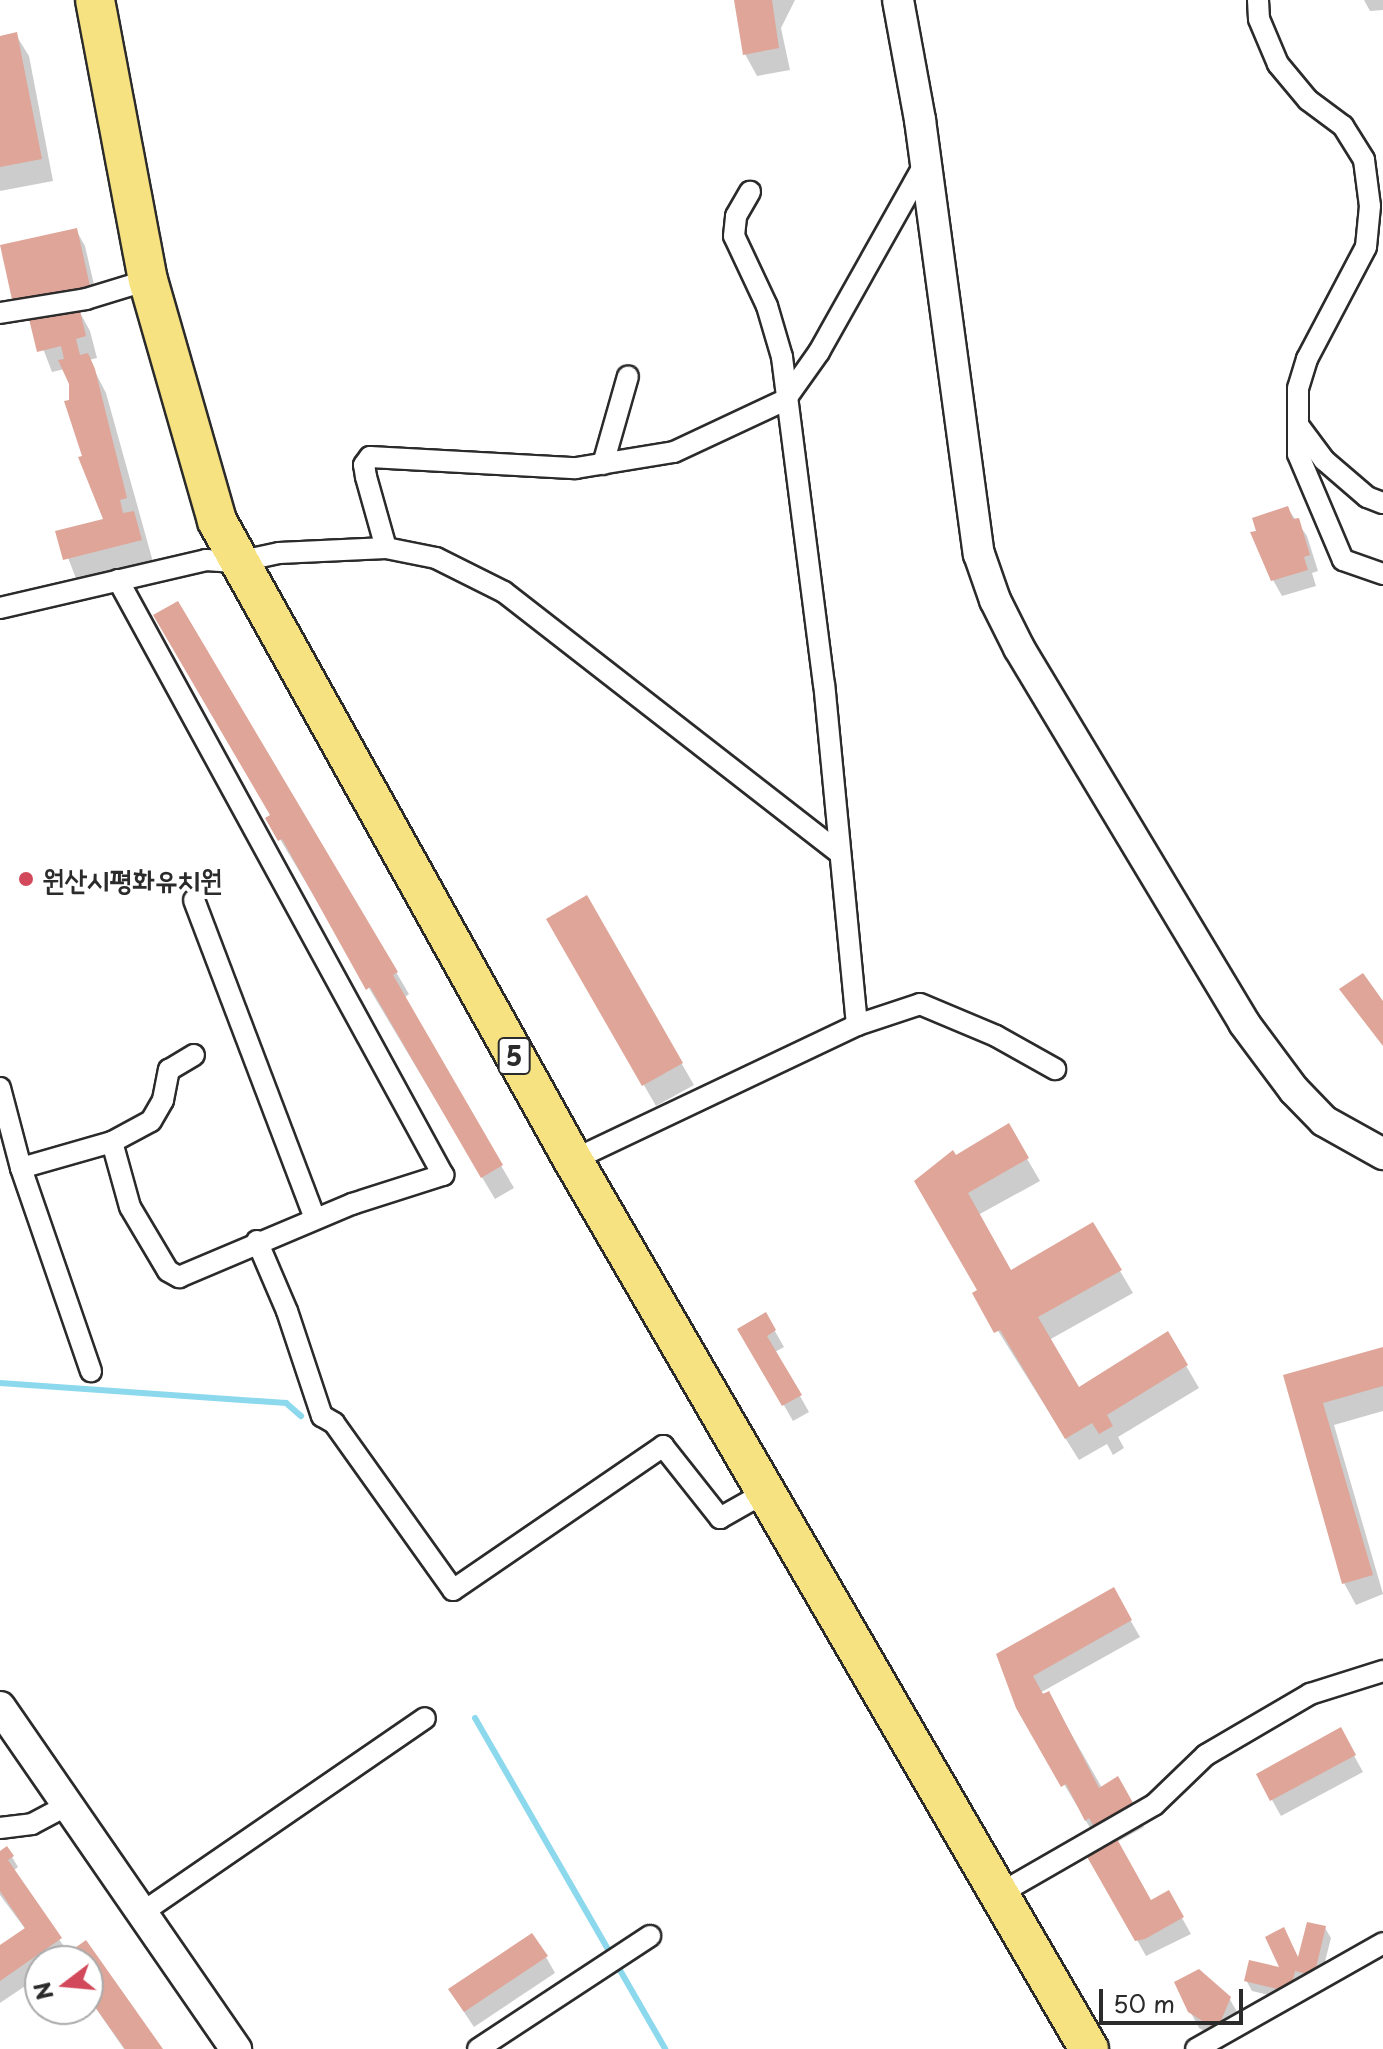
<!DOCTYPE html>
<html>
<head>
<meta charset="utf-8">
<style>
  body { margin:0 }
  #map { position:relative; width:1383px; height:2049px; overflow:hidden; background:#fff; font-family:"Playpen Sans","Poor Story",sans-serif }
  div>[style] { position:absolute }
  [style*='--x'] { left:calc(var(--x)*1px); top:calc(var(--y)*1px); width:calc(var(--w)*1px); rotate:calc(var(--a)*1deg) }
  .shadow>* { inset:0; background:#0003 }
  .stream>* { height:6px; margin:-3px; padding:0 3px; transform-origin:3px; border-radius:3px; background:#8cd8ec }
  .building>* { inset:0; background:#dea598 }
  .roads { filter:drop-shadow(2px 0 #2b2b2b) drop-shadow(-2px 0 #2b2b2b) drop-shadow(0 2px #2b2b2b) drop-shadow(0 -2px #2b2b2b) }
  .street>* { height:20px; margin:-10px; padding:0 10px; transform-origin:10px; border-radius:10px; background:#fff }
  .secondary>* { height:30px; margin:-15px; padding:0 15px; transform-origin:15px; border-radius:15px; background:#fff }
  .highway>* { height:38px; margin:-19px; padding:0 19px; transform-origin:19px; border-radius:19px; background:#f7e281 }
  .dots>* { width:22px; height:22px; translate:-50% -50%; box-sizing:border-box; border:4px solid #fff; border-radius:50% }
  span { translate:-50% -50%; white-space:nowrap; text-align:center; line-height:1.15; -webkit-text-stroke:8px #fff; paint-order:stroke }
  .shield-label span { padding:2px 6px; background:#fff; border:2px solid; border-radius:6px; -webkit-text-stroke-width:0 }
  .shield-label { font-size:26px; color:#2b2b2b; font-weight:700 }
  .poi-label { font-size:28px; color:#2b2b2b; font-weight:700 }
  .left { translate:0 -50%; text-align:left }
  .north { position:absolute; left:24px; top:1945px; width:80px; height:80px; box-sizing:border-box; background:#fff; border:2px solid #aaa; border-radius:50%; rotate:254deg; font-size:22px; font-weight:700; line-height:32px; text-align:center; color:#2b2b2b }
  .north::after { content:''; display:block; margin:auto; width:28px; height:36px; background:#d1495b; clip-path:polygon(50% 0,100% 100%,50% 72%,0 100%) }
  .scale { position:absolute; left:1099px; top:1989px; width:144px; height:36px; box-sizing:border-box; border:4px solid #2b2b2b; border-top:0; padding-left:10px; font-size:24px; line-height:28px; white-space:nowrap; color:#2b2b2b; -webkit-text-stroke:6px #fff; paint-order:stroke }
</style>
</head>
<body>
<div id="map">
  <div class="shadow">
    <i style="clip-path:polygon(736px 0,795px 0,781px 28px,790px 70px,757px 76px,745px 54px)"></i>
    <i style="clip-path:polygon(1364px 0,1383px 0,1383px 10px,1370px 11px)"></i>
    <i style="clip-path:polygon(16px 35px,29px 56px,53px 181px,0 191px,0 38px)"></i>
    <i style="clip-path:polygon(76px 230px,85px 246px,98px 302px,77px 307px,90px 331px,97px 358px,89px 360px,106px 393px,153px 562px,77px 581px,58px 532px,106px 520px,85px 457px,71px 384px,65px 369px,52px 372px,31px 317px)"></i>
    <i style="clip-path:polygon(1288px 509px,1307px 536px,1318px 571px,1312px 573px,1316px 586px,1282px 596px,1273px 580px)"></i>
    <i style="clip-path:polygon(177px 603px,409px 994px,404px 998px,514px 1188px,495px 1199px,268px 819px,273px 816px)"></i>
    <i style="clip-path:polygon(586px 898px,694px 1085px,656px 1106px,549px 920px)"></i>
    <i style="clip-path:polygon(1008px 1126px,1040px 1181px,978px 1215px,1011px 1273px,1093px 1225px,1133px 1293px,1049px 1340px,1078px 1390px,1167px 1333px,1199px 1388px,1118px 1437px,1124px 1448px,1113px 1455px,1107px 1444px,1079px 1460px,975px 1294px,980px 1290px,955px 1157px)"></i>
    <i style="clip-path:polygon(765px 1314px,784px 1347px,775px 1352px,809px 1412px,793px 1421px,740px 1329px)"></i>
    <i style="clip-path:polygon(1383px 1349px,1383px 1411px,1334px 1425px,1383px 1594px,1356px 1605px,1344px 1583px,1285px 1377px)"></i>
    <i style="clip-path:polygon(1113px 1590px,1140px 1637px,1038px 1694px,1048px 1693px,1102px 1788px,1118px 1779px,1144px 1827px,1117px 1842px,1151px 1903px,1168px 1893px,1191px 1934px,1146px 1956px,1085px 1848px,1095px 1836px,1018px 1707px,998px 1655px)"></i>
    <i style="clip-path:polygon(1340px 1730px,1363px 1772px,1281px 1816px,1258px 1775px)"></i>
    <i style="clip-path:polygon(0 1853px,12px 1857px,18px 1867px,13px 1871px,69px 1954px,85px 1943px,160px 2049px,124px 2049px,88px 1997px,88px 1961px,40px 1961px,40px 1976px,0 2003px,0 1947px,26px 1930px,0 1895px)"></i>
    <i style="clip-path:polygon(1325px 1928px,1331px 1938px,1319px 1985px,1295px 2001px,1252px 1991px,1246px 1980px,1299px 1962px)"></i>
    <i style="clip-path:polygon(546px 1957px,555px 1973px,474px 2027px,460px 2006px)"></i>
    <i style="clip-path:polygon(1229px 1998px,1239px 2015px,1226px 2044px,1199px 2028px,1190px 2011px)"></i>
  </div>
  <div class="stream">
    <i style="--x:0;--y:1383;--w:287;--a:4"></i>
    <i style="--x:286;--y:1403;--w:20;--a:41"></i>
    <i style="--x:475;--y:1718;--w:382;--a:60.1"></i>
  </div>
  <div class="building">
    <i style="clip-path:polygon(734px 0,772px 0,779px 48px,743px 55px)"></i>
    <i style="clip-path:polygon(17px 32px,42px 159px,0 167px,0 36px)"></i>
    <i style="clip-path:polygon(77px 228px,90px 286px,13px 304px,0 245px)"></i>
    <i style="clip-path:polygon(79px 307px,86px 336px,76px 339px,80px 355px,88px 353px,95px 369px,127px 498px,120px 500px,123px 513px,134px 511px,142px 540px,63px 560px,55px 531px,103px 519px,78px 457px,82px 456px,64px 401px,69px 400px,69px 384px,58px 360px,64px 359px,61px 346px,37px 352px,29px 319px)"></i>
    <i style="clip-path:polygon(1288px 506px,1293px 519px,1299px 518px,1310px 555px,1304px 557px,1308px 570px,1271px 581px,1250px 532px,1256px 531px,1252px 518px)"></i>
    <i style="clip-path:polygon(178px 601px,398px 972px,393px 975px,503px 1165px,481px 1178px,370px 987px,366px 990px,282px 839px,278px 841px,265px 818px,270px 815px,153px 615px)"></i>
    <i style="clip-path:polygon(587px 895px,683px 1063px,642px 1086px,546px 919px)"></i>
    <i style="clip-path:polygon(1363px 973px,1383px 1001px,1383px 1046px,1339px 989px)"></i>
    <i style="clip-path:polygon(1009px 1123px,1029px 1158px,968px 1193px,1011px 1270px,1093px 1222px,1122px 1270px,1038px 1317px,1079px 1387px,1168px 1331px,1188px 1365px,1107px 1415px,1113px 1426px,1099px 1434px,1092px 1423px,1065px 1439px,1000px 1330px,994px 1333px,972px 1293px,977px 1290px,914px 1181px,953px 1150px,956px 1155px)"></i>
    <i style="clip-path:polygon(766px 1312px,776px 1330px,767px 1336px,802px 1395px,782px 1406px,737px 1329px)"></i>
    <i style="clip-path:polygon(1383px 1347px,1383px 1386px,1323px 1403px,1373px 1575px,1342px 1584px,1283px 1375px)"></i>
    <i style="clip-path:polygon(1114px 1587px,1132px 1620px,1033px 1676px,1043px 1694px,1049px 1691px,1099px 1788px,1118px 1776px,1137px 1810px,1097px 1832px,1089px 1818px,1085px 1821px,1066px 1784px,1061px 1787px,1016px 1708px,996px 1654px)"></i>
    <i style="clip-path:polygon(1341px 1727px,1356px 1755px,1270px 1801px,1256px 1774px)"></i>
    <i style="clip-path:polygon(1112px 1830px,1151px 1900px,1169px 1890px,1184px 1917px,1145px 1939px,1135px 1941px,1082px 1848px)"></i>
    <i style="clip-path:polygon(7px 1846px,14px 1856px,8px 1860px,62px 1938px,0 1981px,0 1945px,25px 1928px,0 1891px,0 1851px)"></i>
    <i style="clip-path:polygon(1307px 1922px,1326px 1926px,1314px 1976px,1295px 1971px,1290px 1992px,1244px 1981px,1249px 1960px,1279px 1967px,1265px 1937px,1284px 1927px,1298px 1957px)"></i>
    <i style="clip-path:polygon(532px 1933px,548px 1956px,464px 2012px,448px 1989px)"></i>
    <i style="clip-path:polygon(86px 1940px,163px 2049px,125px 2049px,88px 1997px,88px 1961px,61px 1958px)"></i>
    <i style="clip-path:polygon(1199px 1969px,1231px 1997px,1217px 2030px,1188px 2012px,1174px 1982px)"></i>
  </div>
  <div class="roads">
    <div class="street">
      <i style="--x:1258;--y:0;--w:19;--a:87"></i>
      <i style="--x:1259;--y:19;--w:49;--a:67.1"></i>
      <i style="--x:1278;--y:64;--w:47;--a:50.2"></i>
      <i style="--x:1308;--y:100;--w:44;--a:36.6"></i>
      <i style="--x:1343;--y:126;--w:40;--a:58"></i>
      <i style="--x:1364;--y:160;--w:46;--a:82.6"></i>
      <i style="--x:1370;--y:206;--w:41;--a:95.6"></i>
      <i style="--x:1366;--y:247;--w:127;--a:117.8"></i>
      <i style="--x:1307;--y:359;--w:30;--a:107"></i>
      <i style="--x:1298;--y:388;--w:66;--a:90"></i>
      <i style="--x:1298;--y:454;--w:115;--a:67"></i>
      <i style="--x:1343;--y:560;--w:42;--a:19.3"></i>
      <i style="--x:0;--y:313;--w:87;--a:-9.2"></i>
      <i style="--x:86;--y:299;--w:65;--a:-17"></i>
      <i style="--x:1298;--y:425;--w:44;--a:53.4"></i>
      <i style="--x:1324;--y:460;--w:57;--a:40.7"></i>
      <i style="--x:1367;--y:497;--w:17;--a:21"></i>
      <i style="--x:603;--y:464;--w:91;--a:-74.1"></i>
      <i style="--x:386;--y:548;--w:74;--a:-105.7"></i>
      <i style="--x:366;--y:477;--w:12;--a:-99"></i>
      <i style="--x:364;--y:465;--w:10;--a:-53"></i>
      <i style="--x:370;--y:457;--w:206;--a:3.1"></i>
      <i style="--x:576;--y:468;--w:99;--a:-9.3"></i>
      <i style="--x:674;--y:452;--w:123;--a:-25.1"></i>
      <i style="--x:785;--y:400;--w:59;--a:-54.7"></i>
      <i style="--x:819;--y:352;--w:219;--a:-60.7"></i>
      <i style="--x:0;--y:608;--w:212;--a:-13.1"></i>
      <i style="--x:206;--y:560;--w:31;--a:4"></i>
      <i style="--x:237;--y:562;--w:43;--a:-12.1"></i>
      <i style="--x:279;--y:553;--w:107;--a:-2.7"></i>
      <i style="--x:386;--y:548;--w:51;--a:11.3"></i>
      <i style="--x:436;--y:558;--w:76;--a:26.6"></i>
      <i style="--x:504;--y:592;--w:425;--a:37.9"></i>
      <i style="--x:194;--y:900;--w:340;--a:69.2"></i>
      <i style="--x:857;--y:1025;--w:66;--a:-18.4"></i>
      <i style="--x:920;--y:1004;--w:82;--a:22.8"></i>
      <i style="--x:996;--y:1036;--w:68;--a:29.2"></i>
      <i style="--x:0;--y:1088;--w:83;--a:75.3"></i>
      <i style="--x:21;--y:1168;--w:215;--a:71"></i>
      <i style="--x:112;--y:1142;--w:67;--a:74.5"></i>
      <i style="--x:130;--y:1207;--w:74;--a:59.3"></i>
      <i style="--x:168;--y:1271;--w:13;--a:29"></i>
      <i style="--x:179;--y:1277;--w:188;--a:-22.9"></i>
      <i style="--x:352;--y:1204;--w:96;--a:-17.7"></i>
      <i style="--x:443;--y:1175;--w:678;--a:-118.64"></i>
      <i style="--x:573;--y:1160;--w:314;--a:-25.4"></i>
      <i style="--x:857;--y:1025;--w:342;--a:-95.5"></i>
      <i style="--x:824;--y:685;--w:331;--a:-97.3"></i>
      <i style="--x:782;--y:357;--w:53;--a:-106.4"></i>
      <i style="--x:767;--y:306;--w:77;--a:-115.2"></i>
      <i style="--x:734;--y:236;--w:20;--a:-84"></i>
      <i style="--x:736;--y:216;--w:28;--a:-60"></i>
      <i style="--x:21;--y:1168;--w:95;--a:-15.9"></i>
      <i style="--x:112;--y:1142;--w:44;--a:-28.3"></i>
      <i style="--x:151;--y:1121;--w:24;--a:-60"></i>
      <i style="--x:163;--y:1100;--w:31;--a:-79"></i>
      <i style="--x:169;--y:1070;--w:29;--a:-31"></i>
      <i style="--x:257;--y:1241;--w:76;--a:66.8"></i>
      <i style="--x:287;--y:1311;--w:111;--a:71.6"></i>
      <i style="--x:322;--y:1416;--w:14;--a:30"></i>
      <i style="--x:334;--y:1423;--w:205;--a:54.5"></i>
      <i style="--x:453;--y:1590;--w:255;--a:-34.4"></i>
      <i style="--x:663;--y:1446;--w:92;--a:51.6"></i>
      <i style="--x:720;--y:1518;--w:53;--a:-29.5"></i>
      <i style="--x:0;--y:1828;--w:32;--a:-7"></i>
      <i style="--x:32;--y:1824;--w:40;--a:-28"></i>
      <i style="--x:999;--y:1894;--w:179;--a:-29.9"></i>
      <i style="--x:1154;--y:1805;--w:72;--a:-43.9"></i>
      <i style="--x:1206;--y:1755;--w:121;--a:-30.4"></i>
      <i style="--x:1310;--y:1694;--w:77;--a:-17.5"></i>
      <i style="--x:143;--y:1912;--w:342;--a:-34.5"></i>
      <i style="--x:478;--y:2049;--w:206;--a:-33.3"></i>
      <i style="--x:1196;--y:2049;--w:215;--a:-29.5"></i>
    </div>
    <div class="secondary">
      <i style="--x:898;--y:0;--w:122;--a:79.6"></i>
      <i style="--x:920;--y:120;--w:438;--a:82.3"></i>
      <i style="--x:979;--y:554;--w:49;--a:70.8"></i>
      <i style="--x:995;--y:600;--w:54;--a:63.4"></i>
      <i style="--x:1019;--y:648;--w:437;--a:59"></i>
      <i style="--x:1244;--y:1023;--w:84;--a:53.3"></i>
      <i style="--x:1294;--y:1090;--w:43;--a:45.9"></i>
      <i style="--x:1324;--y:1121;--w:68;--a:29.2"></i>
      <i style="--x:0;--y:1707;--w:416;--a:55.4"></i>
    </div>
    <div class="highway">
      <i style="--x:95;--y:0;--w:285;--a:79.3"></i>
      <i style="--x:148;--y:280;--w:251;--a:74"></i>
      <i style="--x:217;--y:521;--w:731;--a:60.88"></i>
      <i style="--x:573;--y:1160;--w:1028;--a:59.87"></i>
    </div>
  </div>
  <div class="dots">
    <i style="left:26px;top:879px;background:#d1495b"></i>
  </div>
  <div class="shield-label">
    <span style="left:514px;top:1056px">5</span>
  </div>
  <div class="poi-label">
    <span class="left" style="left:42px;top:879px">원산시평화유치원</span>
  </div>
  <div class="north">N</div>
  <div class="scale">50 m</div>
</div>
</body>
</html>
